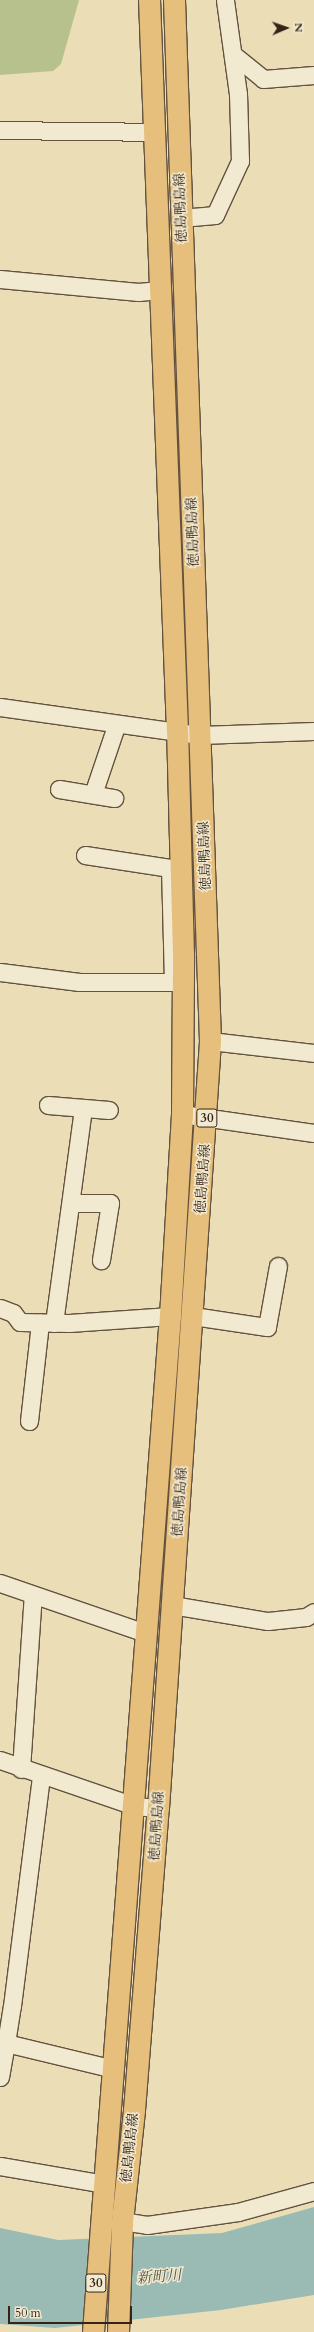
<!DOCTYPE html>
<html>
<head>
<meta charset="utf-8">
<style>
  body { margin:0 }
  #map { position:relative; width:314px; height:2332px; overflow:hidden; background:#ebdeb7; font-family:Cardo,"Noto Serif JP",serif }
  div>[style] { position:absolute }
  [style*='--x'] { left:calc(var(--x)*1px); top:calc(var(--y)*1px); width:calc(var(--w)*1px); rotate:calc(var(--a)*1deg) }
  .green>* { inset:0; background:#b7c18e }
  .water>* { inset:0; background:#99bbb3 }
  .roads { filter:drop-shadow(1px 0 #63523f) drop-shadow(-1px 0 #63523f) drop-shadow(0 1px #63523f) drop-shadow(0 -1px #63523f) }
  .minor>* { height:17px; margin:-8.5px; padding:0 8.5px; transform-origin:8.5px; border-radius:8.5px; background:#f2ead0 }
  .major>* { height:21px; margin:-10.5px; padding:0 10.5px; transform-origin:10.5px; border-radius:10.5px; background:#e6bf7c }
  span { translate:-50% -50%; white-space:nowrap; text-align:center; line-height:1.15; -webkit-text-stroke:3px #f2ead0; paint-order:stroke }
  .shield-label span { padding:1px 3px; background:#f2ead0; border:1px solid; border-radius:3px; -webkit-text-stroke-width:0 }
  .shield-label { font-size:13px; color:#362317; font-weight:700 }
  .street-label { font-size:14px; color:#362317 }
  .water-label { font-size:15px; color:#545146; font-style:italic }
  .north { position:absolute; left:266px; top:8px; width:40px; height:40px; -webkit-text-stroke:3px #f2ead0; paint-order:stroke; rotate:88deg; font-size:11px; font-weight:700; line-height:16px; text-align:center; color:#362317 }
  .north::after { content:''; display:block; margin:auto; width:14px; height:18px; background:#362317; clip-path:polygon(50% 0,100% 100%,50% 72%,0 100%) }
  .scale { position:absolute; left:8px; top:2306px; width:124px; height:18px; box-sizing:border-box; border:2px solid #362317; border-top:0; padding-left:5px; font-size:12px; line-height:14px; white-space:nowrap; color:#362317; -webkit-text-stroke:3px #f2ead0; paint-order:stroke }
</style>
</head>
<body>
<div id="map">
  <div class="green">
    <i style="clip-path:polygon(0 0,79px 0,61px 64px,53px 71px,0 75px)"></i>
  </div>
  <div class="water">
    <i style="clip-path:polygon(314px 2207px,314px 2295px,221px 2310px,55px 2328px,0 2324px,0 2228px,58px 2240px,222px 2233px)"></i>
  </div>
  <div class="roads">
    <div class="minor">
      <i style="--x:235;--y:56;--w:36;--a:39"></i>
      <i style="--x:263;--y:79;--w:51;--a:-4.5"></i>
      <i style="--x:0;--y:130;--w:154;--a:0.7"></i>
      <i style="--x:181;--y:218;--w:34;--a:-5"></i>
      <i style="--x:215;--y:215;--w:60;--a:-65.2"></i>
      <i style="--x:240;--y:161;--w:67;--a:-91.7"></i>
      <i style="--x:238;--y:94;--w:95;--a:-97.9"></i>
      <i style="--x:0;--y:279;--w:139;--a:5.4"></i>
      <i style="--x:138;--y:292;--w:22;--a:-5"></i>
      <i style="--x:0;--y:707;--w:202;--a:8"></i>
      <i style="--x:200;--y:735;--w:114;--a:-2"></i>
      <i style="--x:59;--y:789;--w:56;--a:9.3"></i>
      <i style="--x:93;--y:794;--w:72;--a:-71.3"></i>
      <i style="--x:0;--y:972;--w:80;--a:7.2"></i>
      <i style="--x:79;--y:982;--w:94;--a:0"></i>
      <i style="--x:173;--y:982;--w:114;--a:-91.5"></i>
      <i style="--x:170;--y:868;--w:86;--a:-171.3"></i>
      <i style="--x:210;--y:1041;--w:105;--a:6.6"></i>
      <i style="--x:48;--y:1105;--w:61;--a:4.7"></i>
      <i style="--x:182;--y:1114;--w:133;--a:8.2"></i>
      <i style="--x:71;--y:1203;--w:39;--a:0"></i>
      <i style="--x:110;--y:1203;--w:58;--a:99"></i>
      <i style="--x:0;--y:1308;--w:14;--a:21"></i>
      <i style="--x:13;--y:1313;--w:11;--a:52"></i>
      <i style="--x:20;--y:1322;--w:49;--a:1.2"></i>
      <i style="--x:69;--y:1323;--w:101;--a:-4"></i>
      <i style="--x:193;--y:1316;--w:75;--a:8.5"></i>
      <i style="--x:267;--y:1327;--w:62;--a:-79.8"></i>
      <i style="--x:54;--y:1323;--w:217;--a:-82.3"></i>
      <i style="--x:29;--y:1421;--w:99;--a:-83.6"></i>
      <i style="--x:0;--y:1583;--w:153;--a:19"></i>
      <i style="--x:172;--y:1605;--w:97;--a:9.5"></i>
      <i style="--x:268;--y:1621;--w:38;--a:-6"></i>
      <i style="--x:306;--y:1617;--w:9;--a:-32"></i>
      <i style="--x:0;--y:1760;--w:142;--a:18.9"></i>
      <i style="--x:134;--y:1806;--w:24;--a:5"></i>
      <i style="--x:21;--y:1769;--w:174;--a:-86.1"></i>
      <i style="--x:0;--y:2041;--w:6;--a:18"></i>
      <i style="--x:6;--y:2043;--w:37;--a:-81"></i>
      <i style="--x:12;--y:2006;--w:233;--a:-82.8"></i>
      <i style="--x:0;--y:2077;--w:35;--a:-80"></i>
      <i style="--x:6;--y:2043;--w:111;--a:13.5"></i>
      <i style="--x:0;--y:2166;--w:107;--a:9.7"></i>
      <i style="--x:122;--y:2221;--w:25;--a:9"></i>
      <i style="--x:147;--y:2225;--w:92;--a:-8.1"></i>
      <i style="--x:238;--y:2212;--w:79;--a:-15.4"></i>
    </div>
    <div class="major">
      <i style="--x:93;--y:2332;--w:1019;--a:-85.67"></i>
      <i style="--x:170;--y:1316;--w:202;--a:-86.6"></i>
      <i style="--x:182;--y:1114;--w:159;--a:-89.6"></i>
      <i style="--x:183;--y:955;--w:224;--a:-91.5"></i>
      <i style="--x:177;--y:731;--w:732;--a:-92.19"></i>
      <i style="--x:118;--y:2332;--w:111;--a:-87.9"></i>
      <i style="--x:122;--y:2221;--w:112;--a:-83.8"></i>
      <i style="--x:134;--y:2110;--w:303;--a:-85.5"></i>
      <i style="--x:158;--y:1808;--w:769;--a:-86.12"></i>
      <i style="--x:210;--y:1041;--w:1042;--a:-91.98"></i>
    </div>
  </div>
  <div class="shield-label">
    <span style="left:207px;top:1118px">30</span>
    <span style="left:96px;top:2283px">30</span>
  </div>
  <div class="street-label">
    <span style="left:181px;top:208px;rotate:-92deg">徳島鴨島線</span>
    <span style="left:193px;top:532px;rotate:-92deg">徳島鴨島線</span>
    <span style="left:205px;top:856px;rotate:-92deg">徳島鴨島線</span>
    <span style="left:203px;top:1179px;rotate:-86deg">徳島鴨島線</span>
    <span style="left:180px;top:1502px;rotate:-86deg">徳島鴨島線</span>
    <span style="left:157px;top:1826px;rotate:-86deg">徳島鴨島線</span>
    <span style="left:130px;top:2148px;rotate:-84deg">徳島鴨島線</span>
  </div>
  <div class="water-label">
    <span style="left:159px;top:2277px;rotate:-5deg">新町川</span>
  </div>
  <div class="north">N</div>
  <div class="scale">50 m</div>
</div>
</body>
</html>
